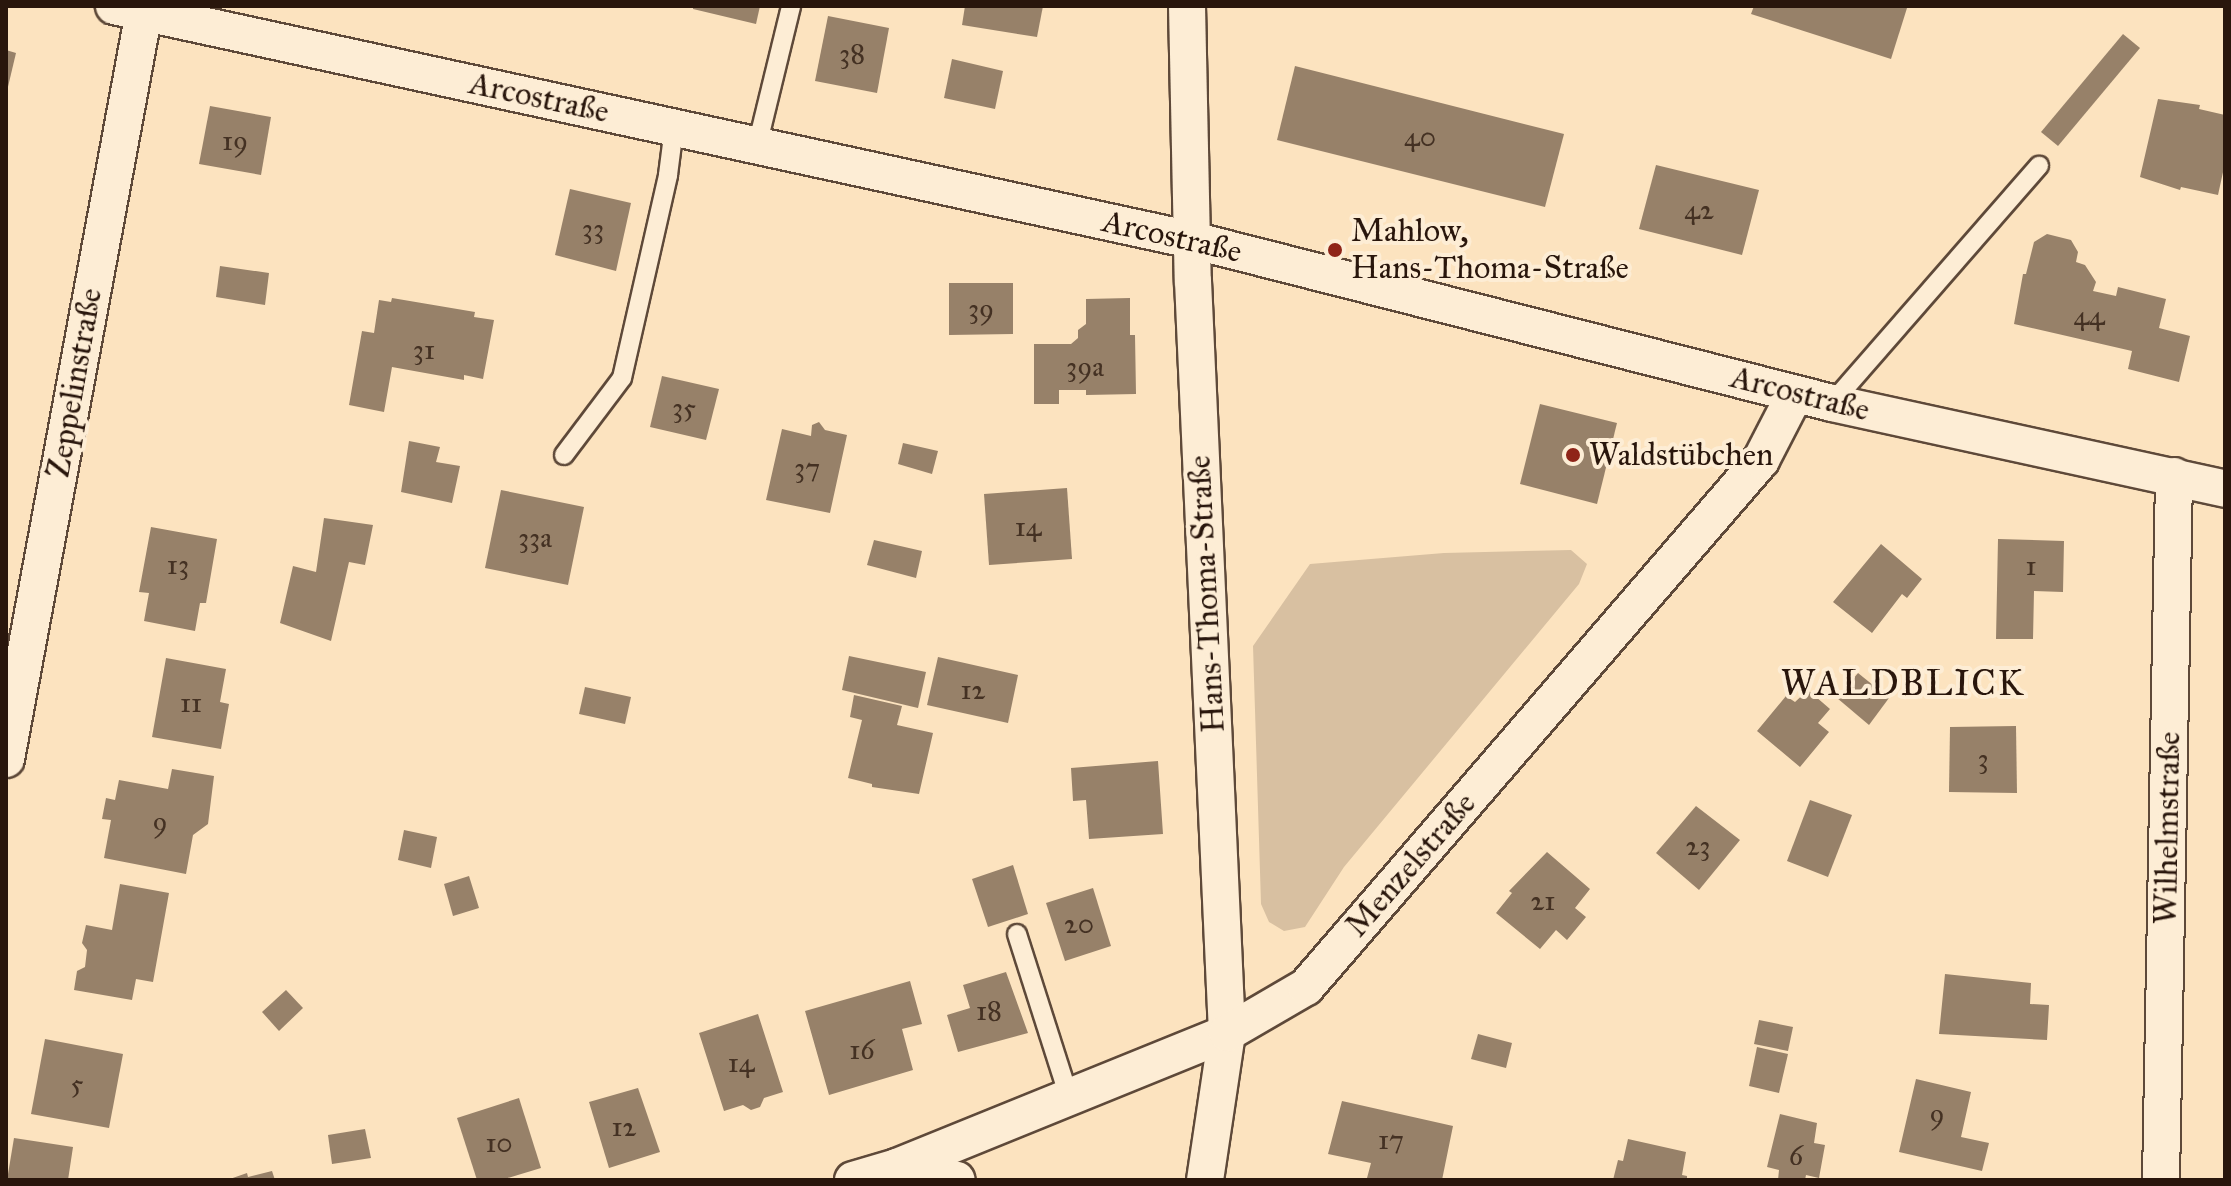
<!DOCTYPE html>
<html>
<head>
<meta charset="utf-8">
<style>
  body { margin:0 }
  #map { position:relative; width:2231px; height:1186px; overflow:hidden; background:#fce3bf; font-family:"IM FELL Great Primer",serif }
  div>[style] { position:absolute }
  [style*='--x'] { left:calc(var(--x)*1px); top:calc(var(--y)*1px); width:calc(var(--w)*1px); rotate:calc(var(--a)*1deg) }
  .green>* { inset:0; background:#d8c0a1 }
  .building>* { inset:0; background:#978169 }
  .roads { filter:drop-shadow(2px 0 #5e4939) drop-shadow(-2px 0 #5e4939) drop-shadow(0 2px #5e4939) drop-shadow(0 -2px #5e4939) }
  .service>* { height:18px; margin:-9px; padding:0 9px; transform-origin:9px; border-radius:9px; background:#fdedd5 }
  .minor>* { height:36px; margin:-18px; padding:0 18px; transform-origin:18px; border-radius:18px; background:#fdedd5 }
  .dots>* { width:22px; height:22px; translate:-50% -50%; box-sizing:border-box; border:4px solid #fdedd5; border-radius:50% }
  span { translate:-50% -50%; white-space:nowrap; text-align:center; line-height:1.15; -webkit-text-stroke:8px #fdedd5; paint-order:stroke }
  .number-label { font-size:28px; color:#443123 }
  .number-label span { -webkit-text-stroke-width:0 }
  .street-label { font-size:32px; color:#29160c }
  .poi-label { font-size:32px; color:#29160c }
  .left { translate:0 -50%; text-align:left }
  .quarter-label { font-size:36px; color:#29160c; letter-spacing:2px }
  .frame { position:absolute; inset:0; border:8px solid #29160c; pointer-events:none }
</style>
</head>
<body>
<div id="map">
  <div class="green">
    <i style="clip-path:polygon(1571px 550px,1587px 564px,1579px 584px,1344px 867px,1305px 927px,1284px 931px,1269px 922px,1261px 904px,1253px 646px,1310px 564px,1444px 553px)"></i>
  </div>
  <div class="building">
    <i style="clip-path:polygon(693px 6px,760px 6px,756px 24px,693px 9px)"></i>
    <i style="clip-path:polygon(965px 6px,1043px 6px,1037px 37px,962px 25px)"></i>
    <i style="clip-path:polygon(1754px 6px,1902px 6px,1907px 8px,1891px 59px,1751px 14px)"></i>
    <i style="clip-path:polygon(828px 16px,889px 28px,877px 93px,815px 81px)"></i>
    <i style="clip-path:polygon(2123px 34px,2140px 48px,2058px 146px,2041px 132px)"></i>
    <i style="clip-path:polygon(6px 50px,16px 53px,7px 91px,6px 91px)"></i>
    <i style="clip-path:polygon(952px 59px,1003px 71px,995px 109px,944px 98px)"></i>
    <i style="clip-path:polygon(1295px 66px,1564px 134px,1545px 207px,1277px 140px)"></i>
    <i style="clip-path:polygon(2158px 99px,2200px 105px,2199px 109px,2225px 115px,2225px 163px,2218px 195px,2181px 187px,2180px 190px,2140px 177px)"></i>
    <i style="clip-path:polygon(210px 106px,271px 117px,261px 175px,199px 164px)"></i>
    <i style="clip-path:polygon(1656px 165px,1759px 190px,1742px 255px,1639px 229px)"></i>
    <i style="clip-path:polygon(570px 189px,631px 203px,616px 271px,555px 255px)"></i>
    <i style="clip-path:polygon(2047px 234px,2071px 240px,2078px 252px,2076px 262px,2085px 265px,2096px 282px,2093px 291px,2116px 296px,2118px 287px,2166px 299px,2159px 328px,2190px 336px,2179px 382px,2128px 369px,2132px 351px,2014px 324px,2023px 274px,2026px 274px,2034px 242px)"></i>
    <i style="clip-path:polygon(220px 266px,269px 273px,265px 305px,216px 297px)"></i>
    <i style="clip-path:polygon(949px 283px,1013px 283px,1013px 334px,949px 335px)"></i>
    <i style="clip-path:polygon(392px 298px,475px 312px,474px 317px,494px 320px,483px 379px,464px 375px,464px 380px,392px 367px,384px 412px,349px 405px,362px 331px,374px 333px,379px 300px,391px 302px)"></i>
    <i style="clip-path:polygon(1130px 298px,1130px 335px,1135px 335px,1136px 394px,1086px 395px,1086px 390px,1059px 390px,1059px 404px,1034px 404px,1034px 344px,1071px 344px,1078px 338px,1078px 330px,1086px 324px,1086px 299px)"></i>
    <i style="clip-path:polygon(662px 376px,719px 389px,706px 440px,650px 427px)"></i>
    <i style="clip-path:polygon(1540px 404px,1617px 423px,1597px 504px,1520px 484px)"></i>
    <i style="clip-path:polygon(819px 422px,825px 430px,847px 435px,830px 513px,766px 500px,782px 429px,811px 436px,812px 425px)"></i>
    <i style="clip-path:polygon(409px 441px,440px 447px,436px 462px,460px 466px,452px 503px,401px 492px)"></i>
    <i style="clip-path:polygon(903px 443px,938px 451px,932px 474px,898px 464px)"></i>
    <i style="clip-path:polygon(1067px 488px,1072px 559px,989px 565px,984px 494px)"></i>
    <i style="clip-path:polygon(501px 490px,584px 507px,568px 585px,485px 568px)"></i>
    <i style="clip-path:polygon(324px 518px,373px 525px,365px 565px,349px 562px,331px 641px,280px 623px,293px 566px,316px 572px)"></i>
    <i style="clip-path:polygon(151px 527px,217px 539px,206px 603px,200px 603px,195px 631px,144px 621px,149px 593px,139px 592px)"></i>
    <i style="clip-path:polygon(1998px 539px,2064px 541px,2063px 592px,2034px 591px,2033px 639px,1996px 639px)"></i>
    <i style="clip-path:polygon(874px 540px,922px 551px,916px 578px,867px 565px)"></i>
    <i style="clip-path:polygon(1881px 544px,1922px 579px,1907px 598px,1902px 594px,1872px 633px,1833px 602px)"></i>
    <i style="clip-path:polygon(849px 656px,926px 672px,918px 708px,842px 690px)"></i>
    <i style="clip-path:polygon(938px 657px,1018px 675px,1008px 723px,927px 705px)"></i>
    <i style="clip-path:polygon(166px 658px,226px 669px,220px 702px,229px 704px,221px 749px,152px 737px)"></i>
    <i style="clip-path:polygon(1858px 673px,1889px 698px,1869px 725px,1837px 698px)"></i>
    <i style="clip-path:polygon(585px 687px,631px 697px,625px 724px,579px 714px)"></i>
    <i style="clip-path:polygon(1808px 690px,1830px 709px,1818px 723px,1829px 732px,1800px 767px,1757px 731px,1786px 696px,1795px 702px)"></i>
    <i style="clip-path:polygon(854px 695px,902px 706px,897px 725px,933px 733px,919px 794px,872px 787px,872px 784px,848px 778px,862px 720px,850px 717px)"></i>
    <i style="clip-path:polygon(2016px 726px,2017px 793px,1949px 792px,1950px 727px)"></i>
    <i style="clip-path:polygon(1158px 761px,1163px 834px,1089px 839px,1086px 800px,1073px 801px,1071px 768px)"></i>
    <i style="clip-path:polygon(172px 769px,214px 776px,208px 824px,193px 835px,186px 874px,104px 858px,111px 820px,102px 819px,106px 798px,115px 800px,119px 780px,168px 789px)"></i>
    <i style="clip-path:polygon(1810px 800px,1852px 815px,1828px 877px,1787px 861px)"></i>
    <i style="clip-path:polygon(1696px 806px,1740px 840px,1699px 890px,1656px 853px)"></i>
    <i style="clip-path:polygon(404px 830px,437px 837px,431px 868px,398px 860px)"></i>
    <i style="clip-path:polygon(1547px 852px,1590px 889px,1575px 908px,1586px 917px,1567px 940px,1556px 930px,1540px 949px,1496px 913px,1512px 893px,1509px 891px)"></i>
    <i style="clip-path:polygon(1013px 865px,1028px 914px,988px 927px,972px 879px)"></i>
    <i style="clip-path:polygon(469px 876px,479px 908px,453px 916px,444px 884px)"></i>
    <i style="clip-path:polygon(120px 884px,169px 893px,153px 982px,136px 979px,132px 1000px,74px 990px,77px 971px,85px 967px,87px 950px,82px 943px,86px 925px,112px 930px)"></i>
    <i style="clip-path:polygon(1093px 888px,1111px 946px,1065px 961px,1046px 903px)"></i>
    <i style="clip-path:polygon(1006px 972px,1028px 1033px,958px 1052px,947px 1015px,970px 1008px,963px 985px)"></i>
    <i style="clip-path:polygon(1945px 974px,2031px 983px,2030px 1004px,2049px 1005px,2047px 1040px,1939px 1034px)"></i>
    <i style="clip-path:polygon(910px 981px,922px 1024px,902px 1029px,913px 1070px,829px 1095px,805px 1011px)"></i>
    <i style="clip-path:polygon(286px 990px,303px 1008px,279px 1031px,262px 1012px)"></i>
    <i style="clip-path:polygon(758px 1014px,783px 1092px,764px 1098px,760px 1107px,751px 1110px,743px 1105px,724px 1111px,699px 1033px)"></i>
    <i style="clip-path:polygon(1759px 1020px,1793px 1027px,1788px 1051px,1754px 1044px)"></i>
    <i style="clip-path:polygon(1478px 1034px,1512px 1043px,1506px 1068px,1471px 1059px)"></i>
    <i style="clip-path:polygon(45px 1039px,123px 1054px,109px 1128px,31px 1114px)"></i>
    <i style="clip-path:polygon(1757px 1047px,1788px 1054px,1779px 1093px,1749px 1086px)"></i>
    <i style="clip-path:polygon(1916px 1079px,1971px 1092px,1961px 1137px,1989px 1143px,1982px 1171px,1899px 1152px)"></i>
    <i style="clip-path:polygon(638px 1088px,660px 1152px,609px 1168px,589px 1102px)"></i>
    <i style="clip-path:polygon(519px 1098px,541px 1168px,501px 1180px,477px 1180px,457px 1118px)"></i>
    <i style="clip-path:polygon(1342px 1101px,1453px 1126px,1442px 1180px,1367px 1178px,1371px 1163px,1328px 1154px)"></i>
    <i style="clip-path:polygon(1780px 1114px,1817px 1123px,1814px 1143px,1825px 1145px,1819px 1178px,1806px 1175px,1805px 1180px,1778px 1180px,1779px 1170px,1767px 1167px)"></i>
    <i style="clip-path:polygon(365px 1129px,371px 1158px,332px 1164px,328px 1135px)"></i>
    <i style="clip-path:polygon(14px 1138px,73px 1147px,68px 1180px,7px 1180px)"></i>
    <i style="clip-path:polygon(1628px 1139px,1686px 1152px,1682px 1175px,1687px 1176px,1687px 1180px,1613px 1180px,1618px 1160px,1623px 1161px)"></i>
    <i style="clip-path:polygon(272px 1171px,275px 1180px,227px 1180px,247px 1173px,248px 1177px)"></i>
  </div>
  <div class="roads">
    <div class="service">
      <i style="--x:757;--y:146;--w:144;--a:-76.3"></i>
      <i style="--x:1832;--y:403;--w:315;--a:-48.9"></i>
      <i style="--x:564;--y:455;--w:96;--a:-53"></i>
      <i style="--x:622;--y:378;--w:208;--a:-77.2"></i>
      <i style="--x:668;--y:175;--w:47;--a:-82.7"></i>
      <i style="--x:1017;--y:934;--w:171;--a:72.3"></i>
    </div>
    <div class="minor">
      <i style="--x:114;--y:6;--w:1103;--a:12.25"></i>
      <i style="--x:1192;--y:240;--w:660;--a:14.29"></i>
      <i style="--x:1832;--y:403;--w:402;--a:12.3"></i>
      <i style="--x:1187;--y:6;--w:275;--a:88.8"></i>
      <i style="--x:1193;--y:281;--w:753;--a:87.41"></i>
      <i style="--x:1227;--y:1033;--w:149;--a:98.5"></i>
      <i style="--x:6;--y:759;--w:766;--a:-79.54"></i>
      <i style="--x:897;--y:1167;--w:61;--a:12.2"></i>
      <i style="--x:853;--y:1180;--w:46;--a:-16.5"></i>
      <i style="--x:897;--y:1167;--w:356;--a:-22.1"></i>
      <i style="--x:1227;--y:1033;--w:91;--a:-30.2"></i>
      <i style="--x:1306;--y:987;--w:696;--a:-49.19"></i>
      <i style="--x:1761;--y:460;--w:74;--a:-62.7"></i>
      <i style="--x:2161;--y:1180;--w:704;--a:-88.94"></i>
    </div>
  </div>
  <div class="dots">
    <i style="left:1335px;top:250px;background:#8f2418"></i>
    <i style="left:1573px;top:455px;background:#8f2418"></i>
  </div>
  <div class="number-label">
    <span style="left:852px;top:54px">38</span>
    <span style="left:1420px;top:137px">40</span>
    <span style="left:235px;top:141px">19</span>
    <span style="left:1699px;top:210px">42</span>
    <span style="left:593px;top:229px">33</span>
    <span style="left:981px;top:309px">39</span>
    <span style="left:2089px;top:316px">44</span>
    <span style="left:424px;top:350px">31</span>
    <span style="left:1085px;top:367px">39a</span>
    <span style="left:684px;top:408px">35</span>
    <span style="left:807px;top:468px">37</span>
    <span style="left:1028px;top:527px">14</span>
    <span style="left:535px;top:538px">33a</span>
    <span style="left:178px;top:565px">13</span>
    <span style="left:2031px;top:566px">1</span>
    <span style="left:973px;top:690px">12</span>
    <span style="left:191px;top:703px">11</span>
    <span style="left:1983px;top:759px">3</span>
    <span style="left:160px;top:822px">9</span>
    <span style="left:1698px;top:846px">23</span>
    <span style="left:1543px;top:901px">21</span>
    <span style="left:1079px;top:924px">20</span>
    <span style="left:989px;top:1011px">18</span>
    <span style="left:862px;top:1050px">16</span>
    <span style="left:741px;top:1063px">14</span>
    <span style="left:77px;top:1084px">5</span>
    <span style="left:1937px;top:1114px">9</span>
    <span style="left:624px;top:1127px">12</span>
    <span style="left:1391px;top:1140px">17</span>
    <span style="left:499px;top:1143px">10</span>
    <span style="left:1796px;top:1156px">6</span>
  </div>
  <div class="street-label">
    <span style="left:539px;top:98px;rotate:12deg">Arcostraße</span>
    <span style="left:1172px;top:237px;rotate:13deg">Arcostraße</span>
    <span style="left:75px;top:383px;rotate:-80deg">Zeppelinstraße</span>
    <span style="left:1800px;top:394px;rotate:14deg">Arcostraße</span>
    <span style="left:1207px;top:594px;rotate:-93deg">Hans-Thoma-Straße</span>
    <span style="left:2168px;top:828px;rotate:-89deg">Wilhelmstraße</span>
    <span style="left:1411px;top:865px;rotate:-49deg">Menzelstraße</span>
  </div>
  <div class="poi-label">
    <span class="left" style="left:1351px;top:250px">Mahlow,<br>Hans-Thoma-Straße</span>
    <span class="left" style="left:1589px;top:455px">Waldstübchen</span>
  </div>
  <div class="quarter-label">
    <span style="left:1903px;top:684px">WALDBLICK</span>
  </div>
  <div class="frame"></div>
</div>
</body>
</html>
